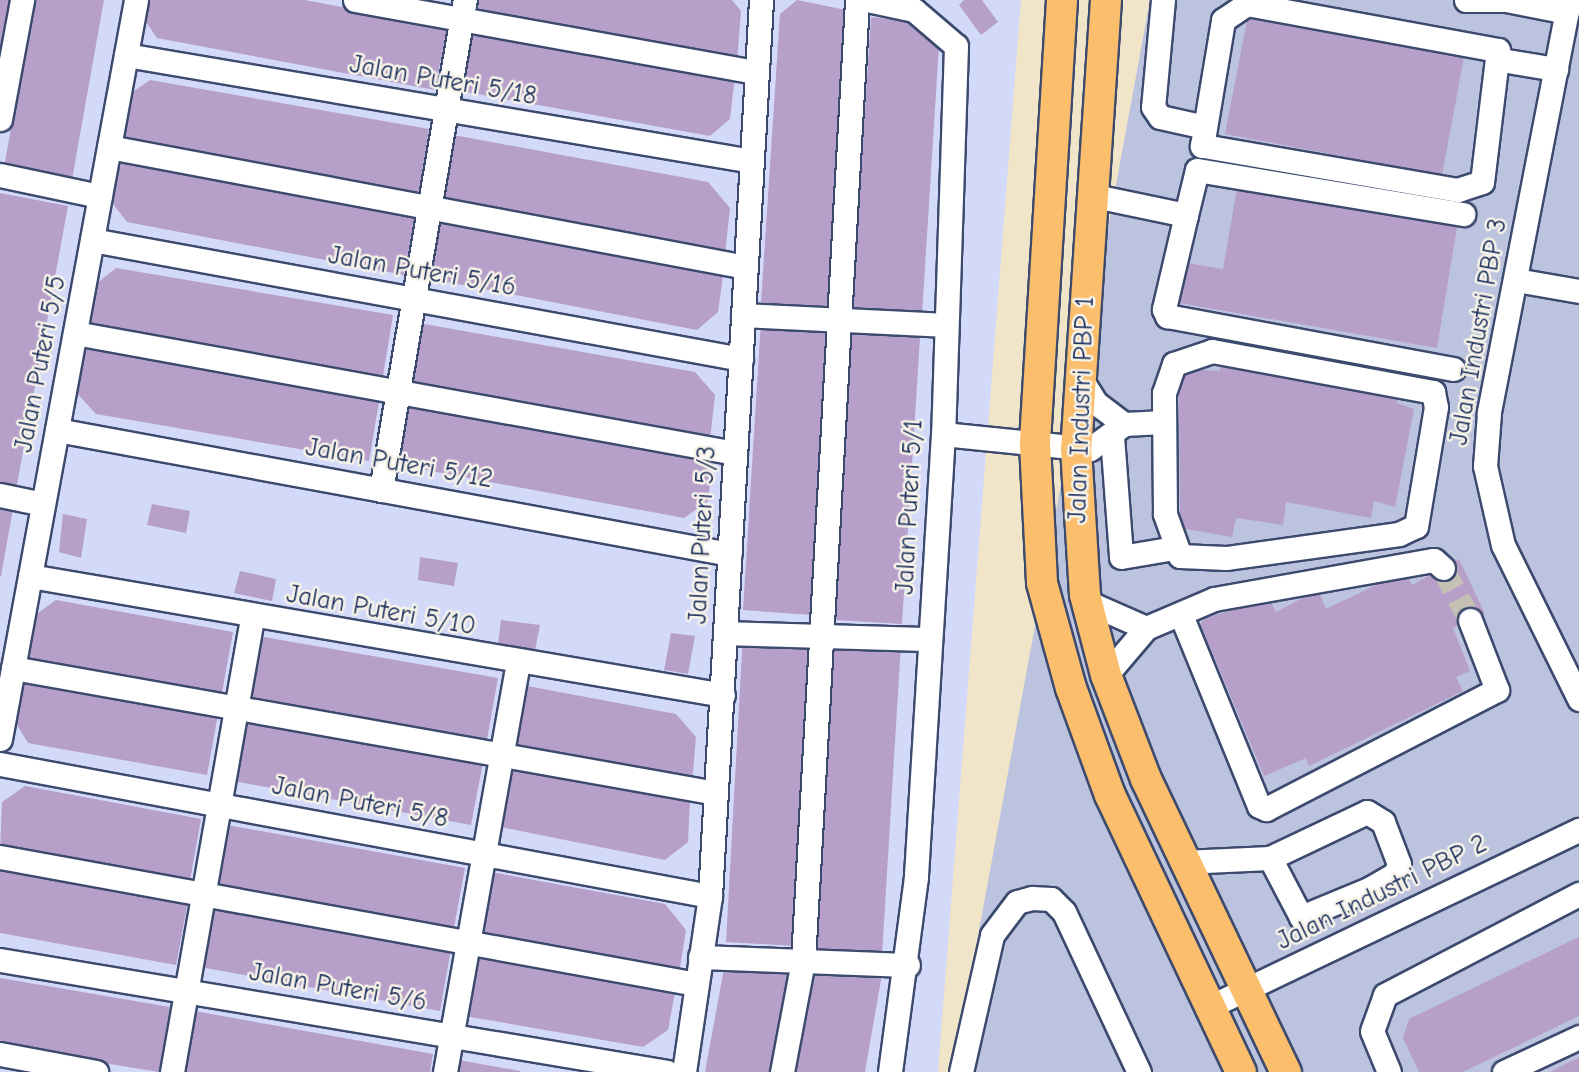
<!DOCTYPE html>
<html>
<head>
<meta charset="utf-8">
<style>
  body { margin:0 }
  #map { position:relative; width:1579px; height:1072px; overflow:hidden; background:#f0e4c9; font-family:"Comic Neue",sans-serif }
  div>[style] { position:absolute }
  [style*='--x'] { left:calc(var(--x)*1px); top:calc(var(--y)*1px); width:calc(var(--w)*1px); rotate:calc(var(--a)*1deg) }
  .built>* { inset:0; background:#d3d9f9 }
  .industrial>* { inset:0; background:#bcc3de }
  .building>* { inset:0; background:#b69fc9 }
  .minor-tunnel>* { height:23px; margin-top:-11.5px; transform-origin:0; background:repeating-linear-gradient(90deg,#c5c0b4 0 23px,transparent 0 34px) }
  .roads { filter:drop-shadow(2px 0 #3b4a6e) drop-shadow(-2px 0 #3b4a6e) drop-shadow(0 2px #3b4a6e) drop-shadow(0 -2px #3b4a6e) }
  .minor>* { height:23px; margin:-11.5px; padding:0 11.5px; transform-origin:11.5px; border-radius:11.5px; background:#fff }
  .major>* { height:30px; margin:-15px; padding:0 15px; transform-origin:15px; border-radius:15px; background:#fabe6d }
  span { translate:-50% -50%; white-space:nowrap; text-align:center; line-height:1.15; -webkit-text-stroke:5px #f7f3e8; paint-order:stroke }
  .street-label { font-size:26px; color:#1b2f5e }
</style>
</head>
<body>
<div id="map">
  <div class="built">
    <i style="clip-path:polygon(0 0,1021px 0,938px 1072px,0 1072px)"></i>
  </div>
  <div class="industrial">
    <i style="clip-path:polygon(1150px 0,1579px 0,1579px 1072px,953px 1072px)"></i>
  </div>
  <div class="building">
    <i style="clip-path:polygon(0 0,17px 0,0 81px)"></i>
    <i style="clip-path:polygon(34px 0,104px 0,71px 185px,3px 173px)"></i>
    <i style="clip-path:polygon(144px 0,305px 0,447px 27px,435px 90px,157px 38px,142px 16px)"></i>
    <i style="clip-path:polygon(476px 0,732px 0,741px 11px,737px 61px,474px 12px)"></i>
    <i style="clip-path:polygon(797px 0,851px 11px,832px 307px,761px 303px,780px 14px)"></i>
    <i style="clip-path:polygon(964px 0,982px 0,998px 22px,981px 35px,959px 5px)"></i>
    <i style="clip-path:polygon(1248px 15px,1464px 57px,1442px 175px,1225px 134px)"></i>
    <i style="clip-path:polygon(871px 17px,919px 23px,939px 45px,922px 315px,852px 310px)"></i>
    <i style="clip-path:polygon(467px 26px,735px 76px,730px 119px,710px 136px,455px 90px)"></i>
    <i style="clip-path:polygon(150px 80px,429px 129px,418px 197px,122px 144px,127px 96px)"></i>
    <i style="clip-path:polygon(448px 134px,708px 182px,730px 208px,725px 254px,436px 202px)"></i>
    <i style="clip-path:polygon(122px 160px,415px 214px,404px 275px,127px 222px,110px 200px)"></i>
    <i style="clip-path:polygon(1238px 183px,1458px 221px,1437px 348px,1174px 302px,1181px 262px,1223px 269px)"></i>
    <i style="clip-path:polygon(0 193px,68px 206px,16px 490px,0 487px)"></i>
    <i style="clip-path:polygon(433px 215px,724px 269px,718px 312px,697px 330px,422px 277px)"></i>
    <i style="clip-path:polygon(116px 268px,393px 315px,382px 382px,87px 330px,92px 287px)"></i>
    <i style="clip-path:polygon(761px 321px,830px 326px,812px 615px,743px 610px)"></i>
    <i style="clip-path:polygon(413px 322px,695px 372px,715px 395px,710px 440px,402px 386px)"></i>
    <i style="clip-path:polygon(852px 333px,920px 337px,902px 624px,835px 620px)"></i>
    <i style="clip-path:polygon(83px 343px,380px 396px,369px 461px,96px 414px,74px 390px)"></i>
    <i style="clip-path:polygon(1223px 357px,1400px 392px,1397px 403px,1414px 409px,1395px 507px,1374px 501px,1371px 518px,1286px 502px,1283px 525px,1236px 518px,1232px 537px,1180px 528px,1179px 395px,1170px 396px,1189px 369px,1220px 371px)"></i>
    <i style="clip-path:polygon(399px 400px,713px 458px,708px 501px,684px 518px,388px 463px)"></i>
    <i style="clip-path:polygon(152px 504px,190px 511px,186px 533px,147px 525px)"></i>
    <i style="clip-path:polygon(0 507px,13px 509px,1px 576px,0 576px)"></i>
    <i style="clip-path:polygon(63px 514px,87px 519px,81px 558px,59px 552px)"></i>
    <i style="clip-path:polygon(420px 557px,458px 563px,454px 586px,418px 580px)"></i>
    <i style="clip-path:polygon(1459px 559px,1485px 614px,1453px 628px,1470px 671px,1456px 677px,1463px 691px,1309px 766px,1306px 758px,1264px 776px,1214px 656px,1203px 662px,1197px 630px,1204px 619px,1269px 598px,1276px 612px,1318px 590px,1326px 609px,1405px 571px,1412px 585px)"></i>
    <i style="clip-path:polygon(240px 571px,276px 579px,272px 601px,234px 593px)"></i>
    <i style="clip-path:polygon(56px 600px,233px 632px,221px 698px,27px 663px,34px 616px)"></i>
    <i style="clip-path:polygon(501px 620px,540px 625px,535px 650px,498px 644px)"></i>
    <i style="clip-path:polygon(671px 633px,695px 636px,688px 674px,664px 670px)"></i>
    <i style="clip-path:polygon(743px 634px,811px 638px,794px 946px,726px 942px)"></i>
    <i style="clip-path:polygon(252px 635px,498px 678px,486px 745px,240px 702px)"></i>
    <i style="clip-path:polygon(833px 640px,901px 644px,882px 955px,815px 951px)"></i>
    <i style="clip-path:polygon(23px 680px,218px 714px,207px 775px,28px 743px,14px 720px)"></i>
    <i style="clip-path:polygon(517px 684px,676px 714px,696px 737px,692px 784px,505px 751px)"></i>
    <i style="clip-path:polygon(239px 718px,483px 763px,471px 825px,228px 780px)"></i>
    <i style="clip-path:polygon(502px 763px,690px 800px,688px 842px,665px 860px,490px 825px)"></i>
    <i style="clip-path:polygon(25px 786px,201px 819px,189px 886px,0 852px,2px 802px)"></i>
    <i style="clip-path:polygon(222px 824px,465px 868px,453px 933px,210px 890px)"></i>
    <i style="clip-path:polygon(0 867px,188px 901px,176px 965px,0 933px)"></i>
    <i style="clip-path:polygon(485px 871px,665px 904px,686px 930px,679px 974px,473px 938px)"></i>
    <i style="clip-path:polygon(206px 904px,451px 949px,440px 1011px,195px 966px)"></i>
    <i style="clip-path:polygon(1579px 937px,1579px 1016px,1463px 1072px,1419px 1072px,1403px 1038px,1409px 1019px)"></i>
    <i style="clip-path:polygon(471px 951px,676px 987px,668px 1030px,643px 1047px,459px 1015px)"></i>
    <i style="clip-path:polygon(725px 963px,793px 970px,775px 1072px,705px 1072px)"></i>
    <i style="clip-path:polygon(813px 971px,882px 974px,865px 1072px,795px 1072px)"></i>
    <i style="clip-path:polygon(0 978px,170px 1007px,159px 1072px,0 1046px)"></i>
    <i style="clip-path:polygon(189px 1010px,433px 1054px,430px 1072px,178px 1072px)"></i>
    <i style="clip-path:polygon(1579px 1058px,1579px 1072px,1550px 1072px,1569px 1062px)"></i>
    <i style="clip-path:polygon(453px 1059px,520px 1071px,520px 1072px,450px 1072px)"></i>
  </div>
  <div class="minor-tunnel">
    <i style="--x:1443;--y:568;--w:59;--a:62.6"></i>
  </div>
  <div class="roads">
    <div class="minor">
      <i style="--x:355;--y:0;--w:408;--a:10.2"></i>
      <i style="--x:867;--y:0;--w:48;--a:12"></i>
      <i style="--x:914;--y:10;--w:55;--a:40.6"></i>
      <i style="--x:956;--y:46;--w:388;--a:91.9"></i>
      <i style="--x:943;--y:434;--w:444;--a:93.5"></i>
      <i style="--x:916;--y:877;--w:197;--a:97.6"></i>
      <i style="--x:1163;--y:0;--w:107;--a:95.3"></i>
      <i style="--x:1153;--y:107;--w:12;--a:55"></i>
      <i style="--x:1160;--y:117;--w:46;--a:12.5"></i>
      <i style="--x:1466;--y:0;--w:34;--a:0"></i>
      <i style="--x:1506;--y:0;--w:62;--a:11.1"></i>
      <i style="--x:1569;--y:0;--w:421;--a:101"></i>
      <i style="--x:1489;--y:413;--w:53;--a:94.3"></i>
      <i style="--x:1485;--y:466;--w:81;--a:77.2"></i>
      <i style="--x:1503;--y:545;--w:172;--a:63.7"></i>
      <i style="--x:1247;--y:4;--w:255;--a:10.4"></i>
      <i style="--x:1498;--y:50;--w:133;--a:96.9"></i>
      <i style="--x:1482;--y:182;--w:25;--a:162"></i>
      <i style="--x:1458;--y:190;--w:260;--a:-170.2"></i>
      <i style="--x:1202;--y:146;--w:128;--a:-80.5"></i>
      <i style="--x:1223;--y:20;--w:29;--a:-34"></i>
      <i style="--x:126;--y:55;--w:635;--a:9.61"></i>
      <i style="--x:1501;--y:60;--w:56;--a:9.3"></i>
      <i style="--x:0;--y:119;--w:121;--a:-79.5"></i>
      <i style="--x:109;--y:147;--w:648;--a:10.67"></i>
      <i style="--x:0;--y:175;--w:102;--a:11.9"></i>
      <i style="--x:1090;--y:195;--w:98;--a:11.8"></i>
      <i style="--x:1186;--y:215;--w:97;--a:103.2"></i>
      <i style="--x:1164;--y:309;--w:8;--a:67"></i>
      <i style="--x:1167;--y:316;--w:291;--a:10.5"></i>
      <i style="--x:1186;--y:215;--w:46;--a:-76.3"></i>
      <i style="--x:1197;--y:170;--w:270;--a:9.4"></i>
      <i style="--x:92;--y:240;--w:660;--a:10.39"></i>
      <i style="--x:1516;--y:280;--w:64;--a:9.9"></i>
      <i style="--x:743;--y:315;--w:203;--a:2.8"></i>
      <i style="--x:75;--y:333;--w:671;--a:10.3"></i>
      <i style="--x:1212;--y:351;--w:225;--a:10.5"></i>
      <i style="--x:1433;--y:392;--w:15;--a:79"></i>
      <i style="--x:1436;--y:407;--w:121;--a:99.5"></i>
      <i style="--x:1416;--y:526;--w:19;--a:155"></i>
      <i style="--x:1399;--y:534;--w:175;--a:172.1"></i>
      <i style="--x:1226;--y:558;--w:46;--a:-177.5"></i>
      <i style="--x:1180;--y:556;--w:45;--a:-109.7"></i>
      <i style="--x:1165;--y:514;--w:121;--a:-90.5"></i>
      <i style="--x:1164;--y:393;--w:31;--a:-71"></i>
      <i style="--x:1174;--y:364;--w:40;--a:-18.9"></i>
      <i style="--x:1081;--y:379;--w:28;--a:58"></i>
      <i style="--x:1096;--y:403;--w:35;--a:37"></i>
      <i style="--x:57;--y:430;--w:684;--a:10.44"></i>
      <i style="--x:943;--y:434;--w:148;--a:5.8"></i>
      <i style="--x:1090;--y:449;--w:42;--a:-36.3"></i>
      <i style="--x:1124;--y:424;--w:40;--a:-2.9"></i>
      <i style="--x:1112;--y:436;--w:121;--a:85.7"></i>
      <i style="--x:1121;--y:557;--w:54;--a:-9.6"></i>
      <i style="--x:381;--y:490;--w:497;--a:-80.3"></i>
      <i style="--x:0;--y:495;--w:44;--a:11.8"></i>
      <i style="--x:30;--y:576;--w:703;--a:9.74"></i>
      <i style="--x:1087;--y:602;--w:64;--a:23.8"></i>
      <i style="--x:1181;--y:615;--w:206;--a:67.8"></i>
      <i style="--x:1259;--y:806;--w:8;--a:23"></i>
      <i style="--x:1266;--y:809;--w:260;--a:-27.3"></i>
      <i style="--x:1497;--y:690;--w:75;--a:-111.1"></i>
      <i style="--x:725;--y:633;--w:205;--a:1.7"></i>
      <i style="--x:13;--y:668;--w:714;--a:10.08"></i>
      <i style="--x:1106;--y:675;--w:62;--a:-49.6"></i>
      <i style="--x:1146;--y:628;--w:74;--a:-23.1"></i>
      <i style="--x:1214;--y:599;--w:223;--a:-10.1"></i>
      <i style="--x:1434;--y:560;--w:12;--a:42"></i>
      <i style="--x:0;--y:739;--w:751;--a:-79.57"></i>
      <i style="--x:0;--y:764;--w:722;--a:10.53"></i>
      <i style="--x:0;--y:857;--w:707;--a:10.34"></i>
      <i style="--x:1183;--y:862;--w:87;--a:-2.6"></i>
      <i style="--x:1270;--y:858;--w:107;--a:-25.4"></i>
      <i style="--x:1367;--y:812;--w:19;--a:32"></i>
      <i style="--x:1383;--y:822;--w:45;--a:69.1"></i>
      <i style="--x:1399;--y:864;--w:11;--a:112"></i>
      <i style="--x:1395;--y:874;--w:28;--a:150"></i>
      <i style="--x:1371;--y:888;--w:76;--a:157.5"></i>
      <i style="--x:1301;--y:917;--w:67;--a:-117.7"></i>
      <i style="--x:700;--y:957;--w:208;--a:2.2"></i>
      <i style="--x:0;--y:960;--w:676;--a:9.53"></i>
      <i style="--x:1209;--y:1007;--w:410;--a:-25.6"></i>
      <i style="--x:0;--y:1054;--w:98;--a:10.6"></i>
      <i style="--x:172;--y:1072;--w:462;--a:-80"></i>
      <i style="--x:445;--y:1072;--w:415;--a:-79.9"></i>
      <i style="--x:684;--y:1072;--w:178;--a:-81.6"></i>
      <i style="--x:710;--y:896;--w:897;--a:-86.74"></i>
      <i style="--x:782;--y:1072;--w:113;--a:-79.3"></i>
      <i style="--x:803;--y:961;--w:963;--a:-86.78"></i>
      <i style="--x:961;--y:1072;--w:140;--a:-77.2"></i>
      <i style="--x:992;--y:935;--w:41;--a:-52.9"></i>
      <i style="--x:1017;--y:902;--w:16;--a:-15"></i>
      <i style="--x:1032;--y:898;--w:19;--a:3"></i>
      <i style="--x:1051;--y:899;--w:18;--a:45"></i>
      <i style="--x:1064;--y:912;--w:177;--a:64.9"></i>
      <i style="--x:1389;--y:1072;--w:44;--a:-112.5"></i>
      <i style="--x:1372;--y:1031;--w:38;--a:-70"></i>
      <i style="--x:1385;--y:995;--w:219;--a:-27.5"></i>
      <i style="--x:1504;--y:1072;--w:83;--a:-25"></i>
    </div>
    <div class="major">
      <i style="--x:1062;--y:0;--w:445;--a:93.5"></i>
      <i style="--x:1035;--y:444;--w:139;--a:87.1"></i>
      <i style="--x:1042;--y:583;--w:109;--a:74.6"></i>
      <i style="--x:1071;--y:688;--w:114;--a:70"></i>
      <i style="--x:1110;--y:795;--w:306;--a:64.7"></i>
      <i style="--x:1106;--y:0;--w:449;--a:93.8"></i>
      <i style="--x:1076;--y:448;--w:147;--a:86.5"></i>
      <i style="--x:1085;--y:595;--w:83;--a:75.3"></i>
      <i style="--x:1106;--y:675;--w:111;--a:69"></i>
      <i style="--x:1146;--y:779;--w:325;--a:64.5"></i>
    </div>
  </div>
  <div class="street-label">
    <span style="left:443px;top:81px;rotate:10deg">Jalan Puteri 5/18</span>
    <span style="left:422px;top:272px;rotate:10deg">Jalan Puteri 5/16</span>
    <span style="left:1479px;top:332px;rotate:-80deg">Jalan Industri PBP 3</span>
    <span style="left:41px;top:364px;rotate:-79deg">Jalan Puteri 5/5</span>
    <span style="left:1082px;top:410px;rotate:-88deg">Jalan Industri PBP 1</span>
    <span style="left:399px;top:464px;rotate:10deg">Jalan Puteri 5/12</span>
    <span style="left:910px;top:507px;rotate:-87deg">Jalan Puteri 5/1</span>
    <span style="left:703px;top:535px;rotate:-87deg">Jalan Puteri 5/3</span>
    <span style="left:381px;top:611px;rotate:10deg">Jalan Puteri 5/10</span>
    <span style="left:360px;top:803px;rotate:11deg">Jalan Puteri 5/8</span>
    <span style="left:1382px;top:893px;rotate:-26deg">Jalan Industri PBP 2</span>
    <span style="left:338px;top:988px;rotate:10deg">Jalan Puteri 5/6</span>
  </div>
</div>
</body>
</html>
